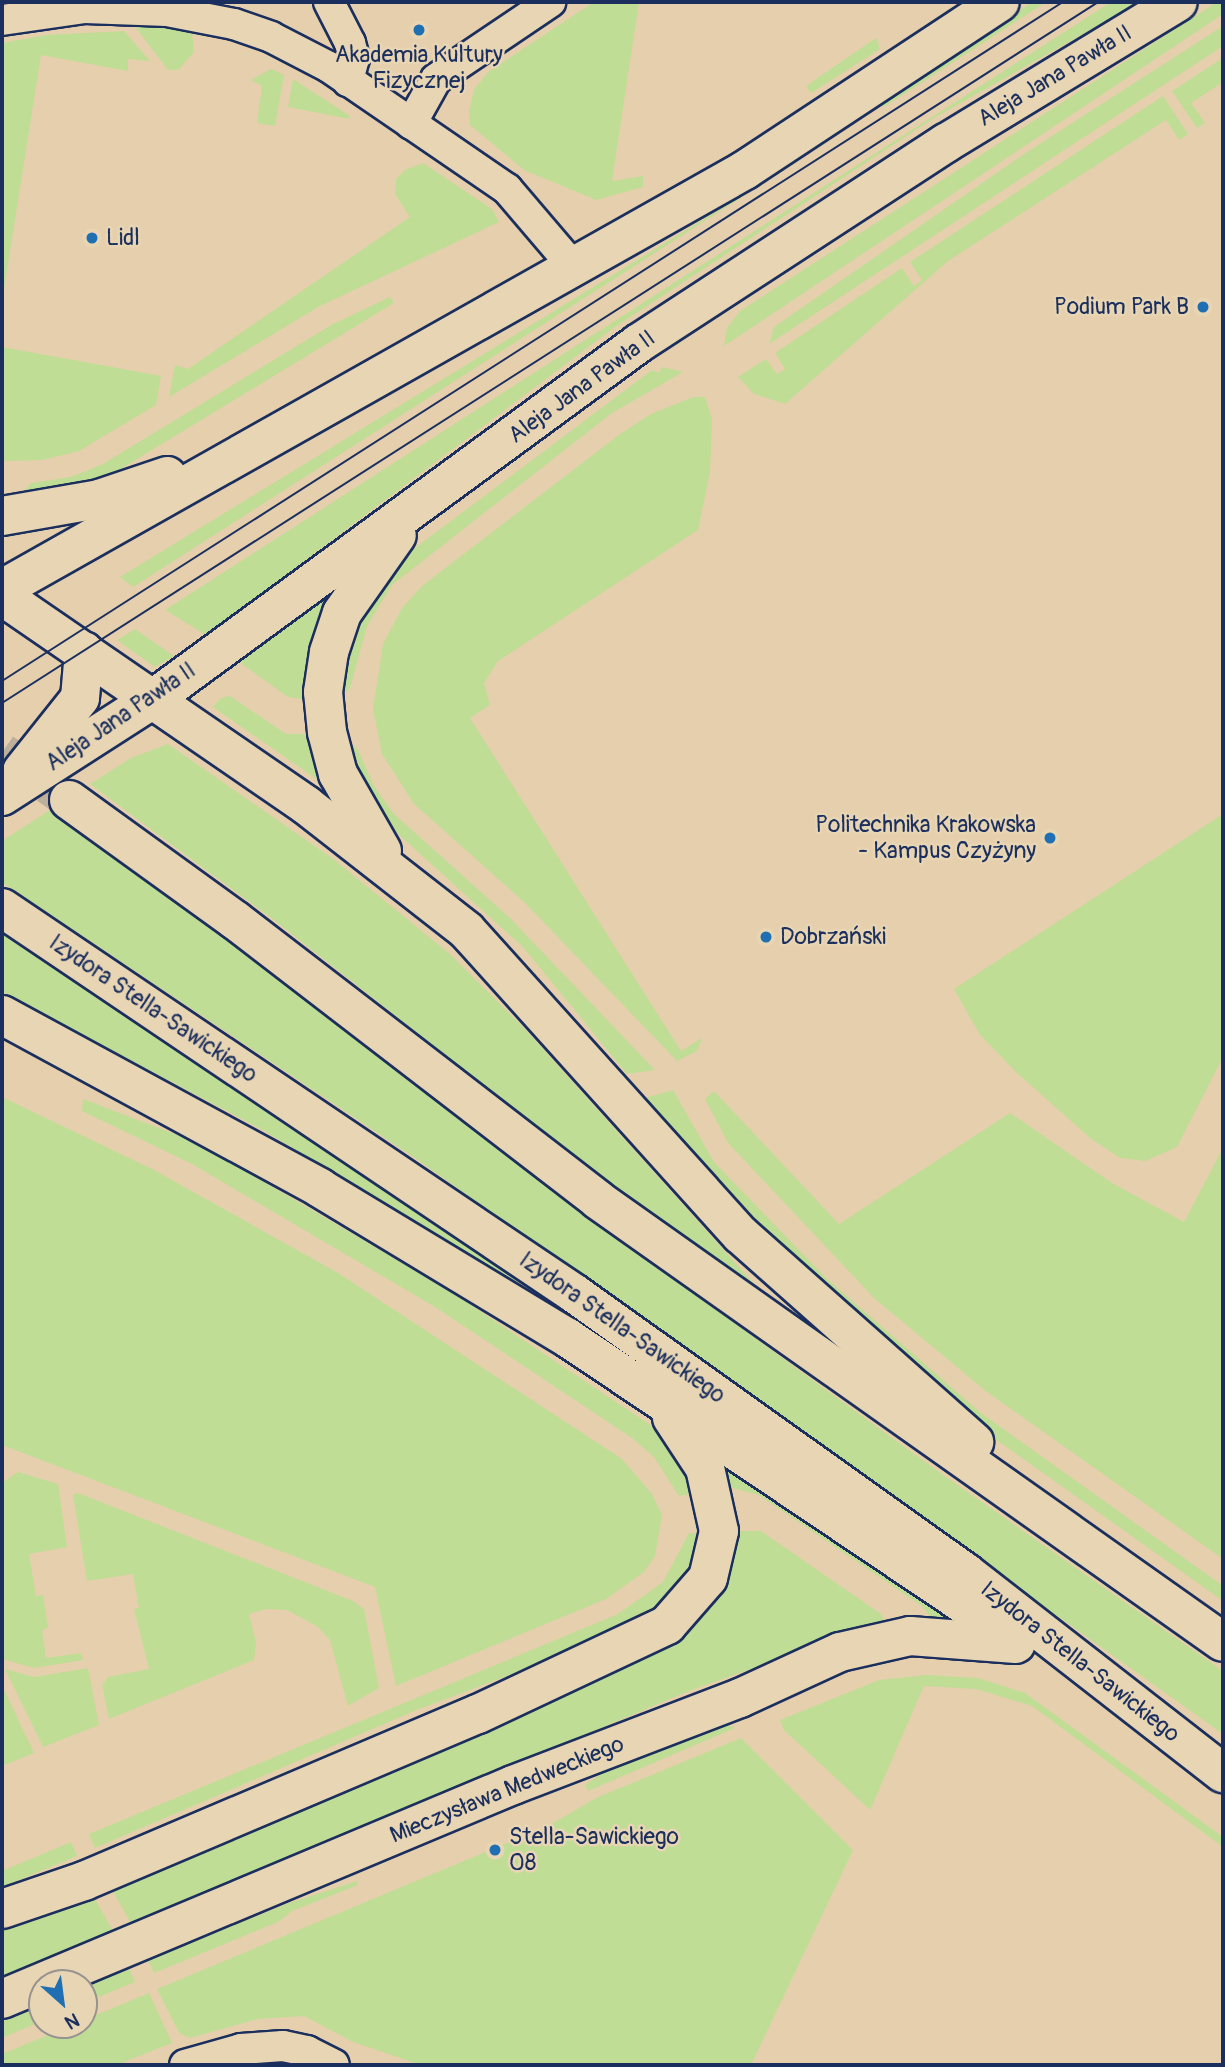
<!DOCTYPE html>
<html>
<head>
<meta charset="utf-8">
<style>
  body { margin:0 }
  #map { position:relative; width:1225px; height:2067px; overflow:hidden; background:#e6cfac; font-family:Pangolin,sans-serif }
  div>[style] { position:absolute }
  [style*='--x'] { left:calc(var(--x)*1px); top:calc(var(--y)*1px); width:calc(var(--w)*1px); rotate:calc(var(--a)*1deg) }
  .green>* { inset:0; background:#c0dd95 }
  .secondary-tunnel>* { height:38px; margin-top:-19px; transform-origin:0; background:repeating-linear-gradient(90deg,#bdaf9c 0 38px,transparent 0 57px) }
  .roads { filter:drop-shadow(2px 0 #1b2f5e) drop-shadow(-2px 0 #1b2f5e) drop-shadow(0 2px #1b2f5e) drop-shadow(0 -2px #1b2f5e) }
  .street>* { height:30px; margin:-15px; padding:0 15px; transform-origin:15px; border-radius:15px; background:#e8d5b3 }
  .secondary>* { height:38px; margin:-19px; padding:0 19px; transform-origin:19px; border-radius:19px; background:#e8d5b3 }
  .tram>* { height:2px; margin:-1px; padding:0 1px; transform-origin:1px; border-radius:1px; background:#1b2f5e }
  .dots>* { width:19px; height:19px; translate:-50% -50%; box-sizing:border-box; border:4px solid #e8d5b3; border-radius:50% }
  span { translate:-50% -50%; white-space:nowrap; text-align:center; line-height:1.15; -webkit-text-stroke:5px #e8d5b3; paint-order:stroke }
  .poi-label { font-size:23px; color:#1b2f5e }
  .left { translate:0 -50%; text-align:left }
  .right { translate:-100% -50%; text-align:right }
  .street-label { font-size:23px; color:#1b2f5e }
  .frame { position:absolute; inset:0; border:4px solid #1b2f5e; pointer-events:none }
  .north { position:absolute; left:28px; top:1969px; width:70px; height:70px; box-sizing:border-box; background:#e8d5b3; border:2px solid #969391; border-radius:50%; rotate:152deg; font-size:19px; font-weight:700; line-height:28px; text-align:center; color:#1b2f5e }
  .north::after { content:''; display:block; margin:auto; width:24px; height:32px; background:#1f6fb2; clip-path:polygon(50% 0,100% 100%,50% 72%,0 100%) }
</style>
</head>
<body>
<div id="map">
  <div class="green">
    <i style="clip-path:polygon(594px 2px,639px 2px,612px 181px,643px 176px,643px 187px,596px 200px,524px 170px,470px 125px,469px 111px,474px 90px,488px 72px)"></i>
    <i style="clip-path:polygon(1032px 2px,1046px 2px,884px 107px,882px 104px)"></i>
    <i style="clip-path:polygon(1111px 2px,1138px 3px,934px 118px,615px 327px,206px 635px,165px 610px)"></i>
    <i style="clip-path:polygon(1217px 2px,1223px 2px,1223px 14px,724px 346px,727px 328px,740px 311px)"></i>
    <i style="clip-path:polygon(133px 24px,192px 31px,194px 52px,178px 70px,168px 70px)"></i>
    <i style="clip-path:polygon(1223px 26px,1223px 46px,769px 344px,774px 327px,1024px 154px)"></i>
    <i style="clip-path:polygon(124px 31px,150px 61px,128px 59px,128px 71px,41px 55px,2px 302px,2px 43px,46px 35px)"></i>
    <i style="clip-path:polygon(876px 38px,880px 49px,811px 93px,806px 86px)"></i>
    <i style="clip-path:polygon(1223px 58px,1223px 82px,1191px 103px,1205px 123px,1197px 128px,1172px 91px)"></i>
    <i style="clip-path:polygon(271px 69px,284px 75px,275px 126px,257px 123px,262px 86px,251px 80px)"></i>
    <i style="clip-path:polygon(293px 79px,350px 116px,349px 119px,288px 107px)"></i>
    <i style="clip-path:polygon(1163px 96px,1188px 134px,1179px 140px,1166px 120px,948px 261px,785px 404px,754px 394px,738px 377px,766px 359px,777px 374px,785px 369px,775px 353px,902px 268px,914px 286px,922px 280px,910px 262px)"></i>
    <i style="clip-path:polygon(423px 163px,492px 209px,499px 222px,320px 306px,169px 397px,175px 365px,188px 369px,410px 217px,395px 194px,396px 179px,405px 170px)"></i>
    <i style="clip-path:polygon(789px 167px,133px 587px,120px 577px)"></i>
    <i style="clip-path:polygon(390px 297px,394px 303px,119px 470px,96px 480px,21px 494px,31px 483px,71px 477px,103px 464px,333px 324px)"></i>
    <i style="clip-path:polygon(2px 347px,161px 376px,156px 405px,79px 451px,42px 460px,2px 461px)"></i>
    <i style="clip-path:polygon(662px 367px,683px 372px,612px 413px,392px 585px,367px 626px,350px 688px,341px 697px,341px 670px,357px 621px,403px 557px,652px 370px,659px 373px)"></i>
    <i style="clip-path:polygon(693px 397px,705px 397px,712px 419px,710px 472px,698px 530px,498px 661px,484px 683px,490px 705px,470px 718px,681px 1051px,702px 1038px,697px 1051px,677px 1061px,525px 903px,414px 804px,382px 754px,373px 709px,383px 644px,402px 608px,422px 586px,620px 434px,651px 414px)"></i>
    <i style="clip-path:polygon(338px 587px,309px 700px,288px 697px,243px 665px,240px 660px)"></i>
    <i style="clip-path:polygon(135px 629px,174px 656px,155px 667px,117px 640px)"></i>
    <i style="clip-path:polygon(230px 696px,286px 734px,312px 734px,325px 785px,213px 707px,221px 698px)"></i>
    <i style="clip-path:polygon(343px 735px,358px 750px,374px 786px,394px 814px,510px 918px,655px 1070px,627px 1074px,523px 947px,385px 822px,360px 787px)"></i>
    <i style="clip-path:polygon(168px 744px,332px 858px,450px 954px,524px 1028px,757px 1287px,589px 1168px,274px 920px,90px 784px,131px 758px)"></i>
    <i style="clip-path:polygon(50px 810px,265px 967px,538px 1180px,932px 1467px,1223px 1671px,1223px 1734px,415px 1158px,2px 882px,2px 841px)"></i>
    <i style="clip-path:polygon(1223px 814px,1223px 1057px,1177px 1147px,1145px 1161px,1120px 1158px,1090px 1138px,1016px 1072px,980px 1035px,954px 989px)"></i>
    <i style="clip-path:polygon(2px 932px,455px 1235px,617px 1351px,453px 1243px,259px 1128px,2px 992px)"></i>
    <i style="clip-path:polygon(673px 1090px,714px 1162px,826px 1278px,981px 1413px,1223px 1586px,1223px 1601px,991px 1436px,798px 1269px,645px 1098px)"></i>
    <i style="clip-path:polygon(714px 1091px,839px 1224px,1010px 1113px,1112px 1183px,1184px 1222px,1223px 1148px,1223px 1559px,987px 1392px,875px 1299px,728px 1143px,705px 1099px)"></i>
    <i style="clip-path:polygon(2px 1097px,154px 1170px,338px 1273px,622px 1459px,652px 1494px,662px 1515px,655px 1556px,644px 1572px,606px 1599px,396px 1686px,375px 1587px,2px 1445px)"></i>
    <i style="clip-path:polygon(83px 1099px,198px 1143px,453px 1293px,649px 1424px,664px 1437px,699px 1493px,679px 1496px,654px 1457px,632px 1438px,435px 1307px,192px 1164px,82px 1111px)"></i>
    <i style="clip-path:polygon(724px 1464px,966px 1621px,931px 1618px,922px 1606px,759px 1495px,732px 1488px)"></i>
    <i style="clip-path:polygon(18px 1472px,58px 1484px,67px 1547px,29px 1554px,36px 1596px,43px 1595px,48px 1628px,42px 1630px,46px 1658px,81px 1653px,83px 1660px,34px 1668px,2px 1659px,2px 1483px)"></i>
    <i style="clip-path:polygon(78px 1493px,353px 1601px,364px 1609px,379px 1688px,348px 1706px,330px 1640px,318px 1627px,287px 1610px,267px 1609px,249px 1614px,256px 1642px,254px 1660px,109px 1719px,102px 1685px,108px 1677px,149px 1669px,134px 1609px,139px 1608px,133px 1574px,87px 1581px,73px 1495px)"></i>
    <i style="clip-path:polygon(734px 1531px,761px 1531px,881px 1614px,886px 1626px,823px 1643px,689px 1691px,132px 1925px,107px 1881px,651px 1655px,686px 1633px)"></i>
    <i style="clip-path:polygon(689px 1533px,702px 1534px,690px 1572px,655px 1613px,608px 1638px,419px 1709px,95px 1848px,89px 1834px,618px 1614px,663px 1582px)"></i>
    <i style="clip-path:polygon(88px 1668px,99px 1725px,43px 1747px,5px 1669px,34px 1677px)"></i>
    <i style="clip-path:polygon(926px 1675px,978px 1678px,1025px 1693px,1223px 1837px,1223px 1847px,1032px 1706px,976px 1689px,924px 1686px,870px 1810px,784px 1730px,780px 1720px,879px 1680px)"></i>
    <i style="clip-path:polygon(2px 1685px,34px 1753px,2px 1766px)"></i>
    <i style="clip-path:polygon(721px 1721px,735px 1728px,588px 1791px,585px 1785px,604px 1772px)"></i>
    <i style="clip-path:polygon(741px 1738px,853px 1850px,751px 2065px,421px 2065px,353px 2042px,304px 2016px,258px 2019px,190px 2038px,179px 2033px,157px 1989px,548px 1826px,596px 1798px)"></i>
    <i style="clip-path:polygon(71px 1842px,77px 1856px,2px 1887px,2px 1871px)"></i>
    <i style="clip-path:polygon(357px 1881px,358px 1885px,292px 1911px,278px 1922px,154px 1973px,148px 1960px,289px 1903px)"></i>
    <i style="clip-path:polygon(90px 1890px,114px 1933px,2px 1980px,2px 1926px)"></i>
    <i style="clip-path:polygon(129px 1968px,135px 1982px,84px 2003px,84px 1987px)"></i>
    <i style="clip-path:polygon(149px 1993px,172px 2043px,116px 2065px,2px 2065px,2px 2054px,72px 2025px,84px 2025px,84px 2020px)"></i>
    <i style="clip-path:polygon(42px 2005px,42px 2021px,2px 2038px,2px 2022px)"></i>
  </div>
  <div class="secondary-tunnel">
    <i style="--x:2;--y:752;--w:82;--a:35.6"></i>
  </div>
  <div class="roads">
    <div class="street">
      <i style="--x:329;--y:2;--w:46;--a:62.9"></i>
      <i style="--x:350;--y:43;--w:16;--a:75"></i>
      <i style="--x:354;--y:58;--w:24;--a:105"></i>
      <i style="--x:2;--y:20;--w:84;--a:-8.2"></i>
      <i style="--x:85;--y:8;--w:82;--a:2.1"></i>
      <i style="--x:167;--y:11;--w:68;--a:11"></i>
      <i style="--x:234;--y:24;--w:39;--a:19"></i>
      <i style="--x:271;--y:37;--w:65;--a:27.3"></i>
      <i style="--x:329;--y:67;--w:216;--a:34.4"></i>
      <i style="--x:507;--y:189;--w:99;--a:49.5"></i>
      <i style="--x:411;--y:124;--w:51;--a:-60.9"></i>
      <i style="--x:436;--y:79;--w:138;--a:-34"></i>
      <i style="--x:185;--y:2065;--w:58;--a:-15.9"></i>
      <i style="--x:241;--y:2049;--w:42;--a:-4.1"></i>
      <i style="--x:283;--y:2046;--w:25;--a:12"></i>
      <i style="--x:307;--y:2051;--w:30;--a:27"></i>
    </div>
    <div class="secondary">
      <i style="--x:2;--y:516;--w:98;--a:-9.9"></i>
      <i style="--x:99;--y:499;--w:72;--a:-18.7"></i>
      <i style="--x:2;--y:589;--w:853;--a:-29.42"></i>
      <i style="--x:745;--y:170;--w:305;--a:-33.4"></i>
      <i style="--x:2;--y:596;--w:369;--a:34.5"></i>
      <i style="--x:306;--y:805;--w:204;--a:38"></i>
      <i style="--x:467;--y:931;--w:409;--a:48"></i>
      <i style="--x:741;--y:1235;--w:312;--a:41.6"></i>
      <i style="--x:22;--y:771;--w:93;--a:-51.5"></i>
      <i style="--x:80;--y:698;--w:47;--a:-85.1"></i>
      <i style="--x:2;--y:796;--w:179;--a:-32.7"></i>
      <i style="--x:153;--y:699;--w:602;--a:-36.22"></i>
      <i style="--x:639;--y:343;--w:366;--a:-33.1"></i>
      <i style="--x:946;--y:143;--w:271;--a:-31.3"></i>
      <i style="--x:69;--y:800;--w:205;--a:35.9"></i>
      <i style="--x:235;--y:920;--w:458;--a:37.6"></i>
      <i style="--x:598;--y:1200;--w:765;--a:35.27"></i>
      <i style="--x:382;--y:851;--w:89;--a:-119.7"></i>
      <i style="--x:338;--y:774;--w:43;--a:-104.7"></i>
      <i style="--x:327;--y:732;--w:40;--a:-95.7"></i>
      <i style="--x:323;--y:692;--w:40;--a:-81.5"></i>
      <i style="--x:329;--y:652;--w:41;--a:-71.6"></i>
      <i style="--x:342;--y:613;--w:95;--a:-54.8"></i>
      <i style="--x:2;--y:908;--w:691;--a:33.97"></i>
      <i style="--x:575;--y:1294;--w:480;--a:35.5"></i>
      <i style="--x:966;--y:1573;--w:326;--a:37.9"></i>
      <i style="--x:2;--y:1015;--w:362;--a:28.5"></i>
      <i style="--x:320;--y:1188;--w:290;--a:31.2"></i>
      <i style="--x:568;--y:1338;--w:523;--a:33.93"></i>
      <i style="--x:2;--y:1909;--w:87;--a:-18.9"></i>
      <i style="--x:84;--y:1881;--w:428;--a:-23"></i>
      <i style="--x:478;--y:1714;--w:209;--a:-25.2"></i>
      <i style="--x:667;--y:1625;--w:62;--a:-48.9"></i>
      <i style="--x:708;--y:1578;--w:48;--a:-76.8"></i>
      <i style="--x:719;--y:1531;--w:65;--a:-102.5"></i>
      <i style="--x:705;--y:1468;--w:60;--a:-123.4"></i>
      <i style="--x:2;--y:1999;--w:554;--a:-22.72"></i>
      <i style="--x:513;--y:1785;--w:243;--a:-21"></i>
      <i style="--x:740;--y:1698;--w:110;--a:-24.7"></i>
      <i style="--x:840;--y:1652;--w:72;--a:-12.9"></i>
      <i style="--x:910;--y:1636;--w:106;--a:4.3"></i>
    </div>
  </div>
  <div class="tram">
    <i style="--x:2;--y:681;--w:1260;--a:-32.62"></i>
    <i style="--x:2;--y:703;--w:1301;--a:-32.6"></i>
  </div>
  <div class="dots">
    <i style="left:419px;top:30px;background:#1f6fb2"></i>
    <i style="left:92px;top:238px;background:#1f6fb2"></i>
    <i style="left:1203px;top:307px;background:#1f6fb2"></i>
    <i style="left:1050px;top:838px;background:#1f6fb2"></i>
    <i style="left:766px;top:937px;background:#1f6fb2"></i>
    <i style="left:495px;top:1850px;background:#1f6fb2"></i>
  </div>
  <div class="poi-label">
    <span style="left:419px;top:68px">Akademia Kultury<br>Fizycznej</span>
    <span class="left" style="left:106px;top:238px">Lidl</span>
    <span class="right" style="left:1189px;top:307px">Podium Park B</span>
    <span class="right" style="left:1036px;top:838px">Politechnika Krakowska<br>- Kampus Czyżyny</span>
    <span class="left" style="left:780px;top:937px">Dobrzański</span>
    <span class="left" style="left:509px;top:1850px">Stella-Sawickiego<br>08</span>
  </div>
  <div class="street-label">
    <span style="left:1055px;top:76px;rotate:-31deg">Aleja Jana Pawła II</span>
    <span style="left:582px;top:387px;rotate:-36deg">Aleja Jana Pawła II</span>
    <span style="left:121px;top:717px;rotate:-34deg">Aleja Jana Pawła II</span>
    <span style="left:153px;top:1009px;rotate:34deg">Izydora Stella-Sawickiego</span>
    <span style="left:622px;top:1328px;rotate:35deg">Izydora Stella-Sawickiego</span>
    <span style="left:1080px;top:1662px;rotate:38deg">Izydora Stella-Sawickiego</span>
    <span style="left:507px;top:1790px;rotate:-22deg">Mieczysława Medweckiego</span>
  </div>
  <div class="frame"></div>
  <div class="north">N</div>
</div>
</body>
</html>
